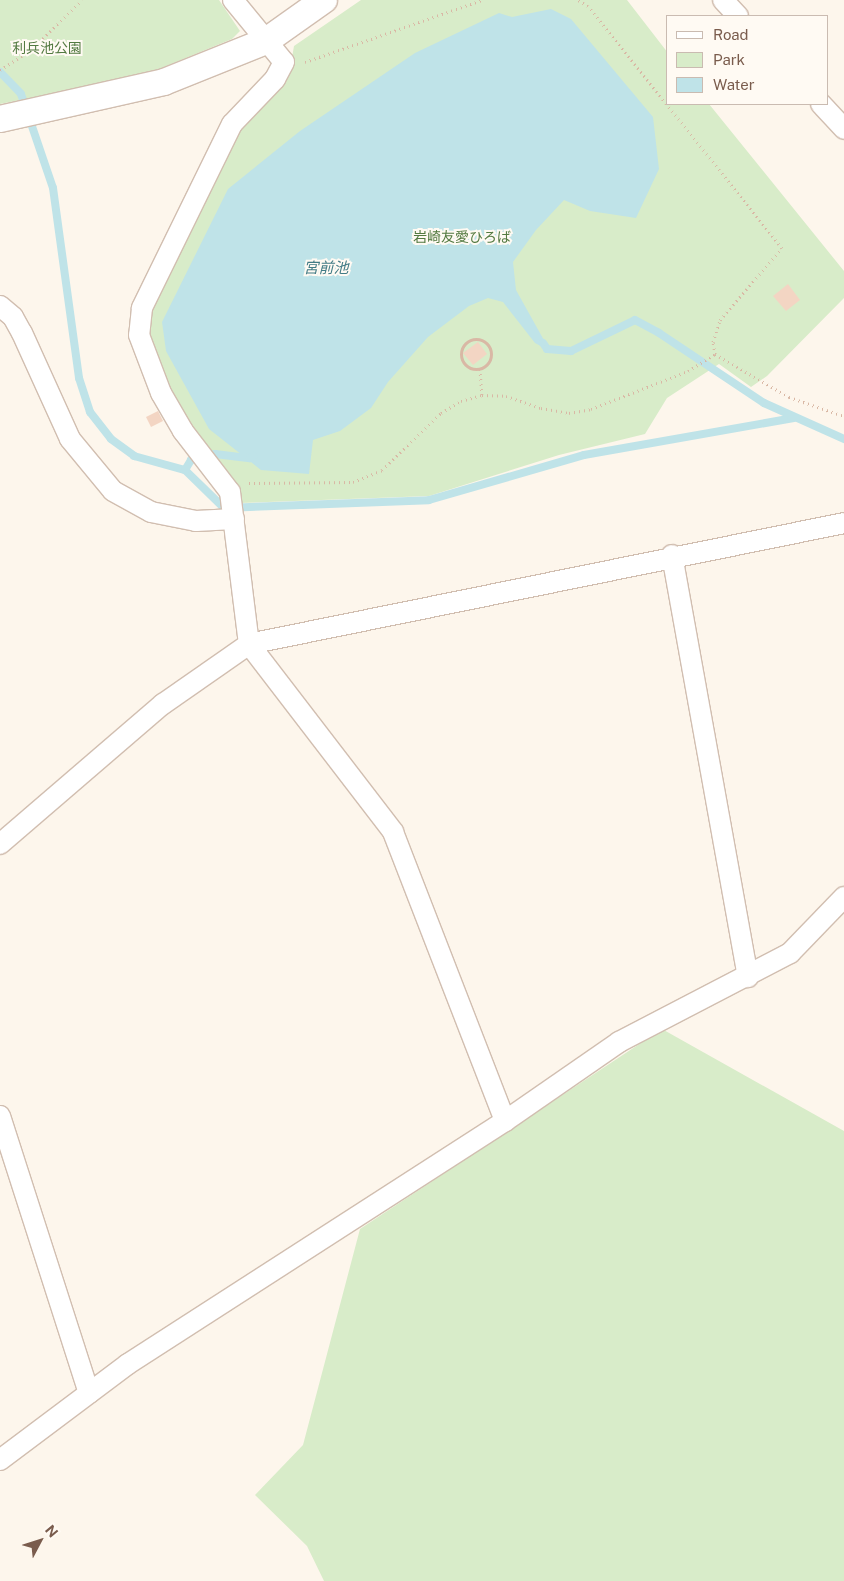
<!DOCTYPE html>
<html>
<head>
<meta charset="utf-8">
<style>
  body { margin:0 }
  #map { position:relative; width:844px; height:1581px; overflow:hidden; background:#fdf6ec; font-family:"Public Sans","Noto Sans JP",sans-serif }
  div>[style] { position:absolute }
  [style*='--x'] { left:calc(var(--x)*1px); top:calc(var(--y)*1px); width:calc(var(--w)*1px); rotate:calc(var(--a)*1deg) }
  .green>* { inset:0; background:#d8ecc9 }
  .water>* { inset:0; background:#bfe3e8 }
  .stream>* { height:8px; margin:-4px; padding:0 4px; transform-origin:4px; border-radius:4px; background:#bfe3e8 }
  .building>* { inset:0; background:#f3d5c3 }
  .path>* { height:3px; margin-top:-1.5px; transform-origin:0; background:repeating-linear-gradient(90deg,#d9b8a5 0 1px,transparent 0 5px) }
  .path>.ring { margin:-1.5px; padding:0; box-sizing:content-box; background:none; border:3px solid #d9b8a5; border-radius:50% }
  .roads { filter:drop-shadow(1px 0 #d1beb0) drop-shadow(-1px 0 #d1beb0) drop-shadow(0 1px #d1beb0) drop-shadow(0 -1px #d1beb0) }
  .minor>* { height:20px; margin:-10px; padding:0 10px; transform-origin:10px; border-radius:10px; background:#fff }
  .tertiary>* { height:26px; margin:-13px; padding:0 13px; transform-origin:13px; border-radius:13px; background:#fff }
  span { translate:-50% -50%; white-space:nowrap; text-align:center; line-height:1.15; -webkit-text-stroke:4px #fffaf3; paint-order:stroke }
  .park-label { font-size:14px; color:#537a41 }
  .water-label { font-size:15px; color:#437c86; font-style:italic }
  .legend { position:absolute; left:666px; top:15px; width:162px; height:90px; box-sizing:border-box; background:#fffaf3; border:1px solid #cabbb1; margin:0; padding:6px 9px; list-style:none; font-size:15px; color:#7a5c4d }
  .legend li { display:flex; align-items:center; gap:10px; height:25px }
  .legend b { width:25px; border:1px solid #cabbb1 }
  .north { position:absolute; left:15px; top:1516px; width:50px; height:50px; -webkit-text-stroke:4px #fffaf3; paint-order:stroke; rotate:50deg; font-size:14px; font-weight:700; line-height:20px; text-align:center; color:#7a5c4d }
  .north::after { content:''; display:block; margin:auto; width:18px; height:22px; background:#7a5c4d; clip-path:polygon(50% 0,100% 100%,50% 72%,0 100%) }
</style>
</head>
<body>
<div id="map">
  <div class="green">
    <i style="clip-path:polygon(0 0,219px 0,240px 31px,232px 39px,142px 76px,0 104px)"></i>
    <i style="clip-path:polygon(361px 0,627px 0,668px 53px,668px 104px,709px 104px,844px 271px,844px 298px,767px 376px,751px 387px,719px 364px,667px 398px,645px 434px,559px 455px,429px 496px,240px 503px,189px 434px,151px 352px,149px 318px,171px 262px,238px 130px,289px 75px,294px 46px)"></i>
    <i style="clip-path:polygon(662px 1029px,844px 1131px,844px 1581px,324px 1581px,307px 1546px,255px 1495px,303px 1445px,360px 1229px)"></i>
  </div>
  <div class="water">
    <i style="clip-path:polygon(551px 9px,571px 19px,653px 117px,659px 169px,636px 218px,590px 211px,564px 200px,536px 230px,513px 262px,516px 290px,550px 351px,535px 343px,503px 302px,488px 298px,469px 306px,428px 337px,388px 382px,371px 408px,340px 431px,313px 440px,309px 474px,261px 470px,209px 429px,166px 351px,162px 322px,228px 189px,300px 131px,415px 53px,499px 13px,512px 17px)"></i>
  </div>
  <div class="stream">
    <i style="--x:0;--y:72;--w:30;--a:46"></i>
    <i style="--x:21;--y:94;--w:99;--a:71.2"></i>
    <i style="--x:53;--y:188;--w:192;--a:82.2"></i>
    <i style="--x:79;--y:378;--w:36;--a:72"></i>
    <i style="--x:90;--y:412;--w:34;--a:52"></i>
    <i style="--x:111;--y:439;--w:29;--a:36"></i>
    <i style="--x:134;--y:456;--w:53;--a:15.4"></i>
    <i style="--x:185;--y:470;--w:54;--a:44.3"></i>
    <i style="--x:224;--y:508;--w:205;--a:-2.2"></i>
    <i style="--x:429;--y:500;--w:161;--a:-16.2"></i>
    <i style="--x:584;--y:455;--w:213;--a:-10"></i>
    <i style="--x:543;--y:343;--w:7;--a:56"></i>
    <i style="--x:547;--y:349;--w:24;--a:5"></i>
    <i style="--x:571;--y:351;--w:71;--a:-25.8"></i>
    <i style="--x:635;--y:320;--w:27;--a:28"></i>
    <i style="--x:659;--y:333;--w:126;--a:33.7"></i>
    <i style="--x:764;--y:403;--w:88;--a:24.2"></i>
    <i style="--x:185;--y:470;--w:12;--a:-59"></i>
    <i style="--x:191;--y:460;--w:25;--a:-14"></i>
    <i style="--x:215;--y:454;--w:35;--a:7"></i>
    <i style="--x:250;--y:458;--w:4;--a:-34"></i>
  </div>
  <div class="building">
    <i style="clip-path:polygon(788px 284px,800px 300px,786px 311px,773px 296px)"></i>
    <i style="clip-path:polygon(478px 342px,487px 354px,473px 365px,463px 353px)"></i>
    <i style="clip-path:polygon(158px 411px,163px 421px,151px 427px,146px 417px)"></i>
  </div>
  <div class="path">
    <i style="--x:305;--y:62;--w:188;--a:-19.3"></i>
    <i style="--x:0;--y:70;--w:38;--a:-33"></i>
    <i style="--x:32;--y:49;--w:70;--a:-44.4"></i>
    <i class="ring" style="left:461px;top:339px;width:27px;height:27px"></i>
    <i style="--x:715;--y:354;--w:86;--a:30.2"></i>
    <i style="--x:789;--y:397;--w:58;--a:19.1"></i>
    <i style="--x:480;--y:369;--w:26;--a:86"></i>
    <i style="--x:249;--y:483;--w:104;--a:-0.6"></i>
    <i style="--x:353;--y:482;--w:31;--a:-22"></i>
    <i style="--x:382;--y:470;--w:82;--a:-44"></i>
    <i style="--x:441;--y:413;--w:23;--a:-31"></i>
    <i style="--x:461;--y:401;--w:22;--a:-16"></i>
    <i style="--x:482;--y:395;--w:24;--a:2"></i>
    <i style="--x:506;--y:396;--w:37;--a:19"></i>
    <i style="--x:541;--y:408;--w:28;--a:10"></i>
    <i style="--x:569;--y:413;--w:22;--a:-10"></i>
    <i style="--x:591;--y:409;--w:104;--a:-21.4"></i>
    <i style="--x:688;--y:371;--w:32;--a:-32"></i>
    <i style="--x:715;--y:354;--w:12;--a:-99"></i>
    <i style="--x:713;--y:342;--w:23;--a:-72"></i>
    <i style="--x:720;--y:320;--w:95;--a:-49.3"></i>
    <i style="--x:782;--y:248;--w:310;--a:-128.7"></i>
    <i style="--x:588;--y:6;--w:12;--a:-149"></i>
  </div>
  <div class="roads">
    <div class="minor">
      <i style="--x:233;--y:0;--w:80;--a:50.6"></i>
      <i style="--x:284;--y:62;--w:19;--a:118"></i>
      <i style="--x:275;--y:79;--w:62;--a:133.7"></i>
      <i style="--x:232;--y:124;--w:205;--a:116.1"></i>
      <i style="--x:142;--y:308;--w:27;--a:96"></i>
      <i style="--x:139;--y:335;--w:62;--a:69.2"></i>
      <i style="--x:161;--y:393;--w:44;--a:59.9"></i>
      <i style="--x:183;--y:431;--w:77;--a:52.4"></i>
      <i style="--x:230;--y:492;--w:153;--a:82.9"></i>
      <i style="--x:249;--y:644;--w:237;--a:52.5"></i>
      <i style="--x:393;--y:832;--w:310;--a:68.8"></i>
      <i style="--x:723;--y:0;--w:22;--a:47"></i>
      <i style="--x:821;--y:104;--w:34;--a:47"></i>
      <i style="--x:0;--y:306;--w:17;--a:40"></i>
      <i style="--x:13;--y:317;--w:18;--a:61"></i>
      <i style="--x:22;--y:333;--w:116;--a:65.6"></i>
      <i style="--x:70;--y:439;--w:67;--a:50.4"></i>
      <i style="--x:113;--y:491;--w:43;--a:28.9"></i>
      <i style="--x:151;--y:512;--w:46;--a:11.3"></i>
      <i style="--x:196;--y:521;--w:38;--a:-3"></i>
      <i style="--x:672;--y:555;--w:429;--a:79.8"></i>
      <i style="--x:0;--y:844;--w:215;--a:-40.7"></i>
      <i style="--x:163;--y:704;--w:105;--a:-34.9"></i>
      <i style="--x:249;--y:644;--w:607;--a:-11.49"></i>
      <i style="--x:0;--y:1116;--w:291;--a:72.2"></i>
      <i style="--x:0;--y:1460;--w:160;--a:-36.9"></i>
      <i style="--x:128;--y:1364;--w:449;--a:-32.8"></i>
      <i style="--x:505;--y:1121;--w:139;--a:-34.7"></i>
      <i style="--x:619;--y:1042;--w:193;--a:-27.5"></i>
      <i style="--x:790;--y:953;--w:78;--a:-46"></i>
    </div>
    <div class="tertiary">
      <i style="--x:0;--y:119;--w:168;--a:-12.7"></i>
      <i style="--x:164;--y:82;--w:110;--a:-21.9"></i>
      <i style="--x:266;--y:41;--w:71;--a:-35.3"></i>
    </div>
  </div>
  <div class="park-label">
    <span style="left:47px;top:48px">利兵池公園</span>
    <span style="left:462px;top:237px">岩崎友愛ひろば</span>
  </div>
  <div class="water-label">
    <span style="left:326px;top:268px">宮前池</span>
  </div>
  <ul class="legend">
  <li><b style="height:6px;background:#fff"></b>Road</li>
  <li><b style="height:14px;background:#d8ecc9"></b>Park</li>
  <li><b style="height:14px;background:#bfe3e8"></b>Water</li>
  </ul>
  <div class="north">N</div>
</div>
</body>
</html>
